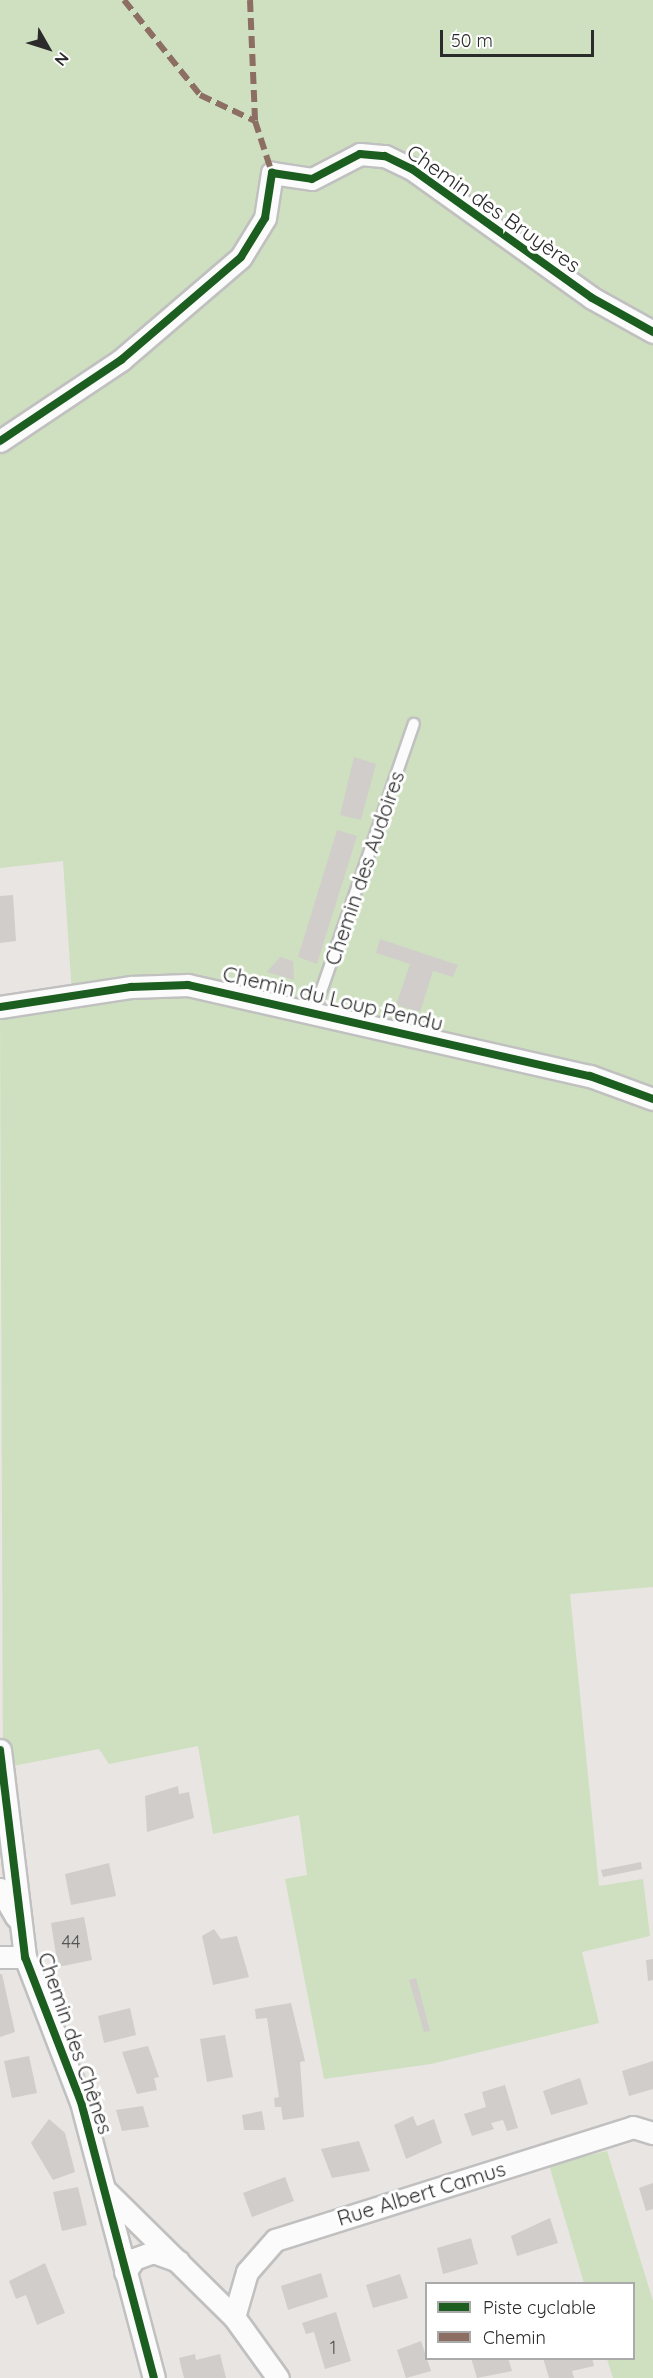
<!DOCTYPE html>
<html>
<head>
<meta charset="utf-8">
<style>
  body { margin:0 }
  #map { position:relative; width:653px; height:2378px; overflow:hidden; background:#e8e5e2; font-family:Quicksand,sans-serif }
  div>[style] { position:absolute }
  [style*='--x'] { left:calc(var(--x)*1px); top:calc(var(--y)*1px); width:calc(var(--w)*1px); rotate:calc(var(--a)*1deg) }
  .green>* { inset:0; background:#cee0bf }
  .building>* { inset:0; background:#d0cdcb }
  .roads { filter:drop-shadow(2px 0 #c1c0c0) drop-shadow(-2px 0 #c1c0c0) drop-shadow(0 2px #c1c0c0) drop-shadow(0 -2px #c1c0c0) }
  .service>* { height:10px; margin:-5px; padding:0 5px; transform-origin:5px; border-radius:5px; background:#fcfbfb }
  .minor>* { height:21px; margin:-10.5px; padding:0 10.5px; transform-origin:10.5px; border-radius:10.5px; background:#fcfbfb }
  .quiet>* { height:6px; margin-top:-3px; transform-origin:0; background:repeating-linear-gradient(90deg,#8d6e63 0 12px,transparent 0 18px) }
  .cycleway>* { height:8px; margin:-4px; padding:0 4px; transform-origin:4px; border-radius:4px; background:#1b5e20 }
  span { translate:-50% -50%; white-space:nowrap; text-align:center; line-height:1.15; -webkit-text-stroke:6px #fff; paint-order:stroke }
  .number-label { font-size:18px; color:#555454 }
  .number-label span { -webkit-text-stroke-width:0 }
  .street-label { font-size:21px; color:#2b2b2b }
  .legend { position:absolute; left:425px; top:2282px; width:210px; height:78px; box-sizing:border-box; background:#fff; border:2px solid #aaa; margin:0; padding:8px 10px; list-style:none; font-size:18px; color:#2b2b2b }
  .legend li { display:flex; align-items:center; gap:12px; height:30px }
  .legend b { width:30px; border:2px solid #aaa }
  .north { position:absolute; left:18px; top:18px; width:60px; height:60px; -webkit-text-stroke:4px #fff; paint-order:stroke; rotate:129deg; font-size:16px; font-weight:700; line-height:24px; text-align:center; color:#2b2b2b }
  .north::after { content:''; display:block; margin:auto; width:21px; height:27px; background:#2b2b2b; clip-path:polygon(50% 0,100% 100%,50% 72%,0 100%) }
  .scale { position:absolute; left:440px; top:30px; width:154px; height:27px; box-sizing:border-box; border:3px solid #2b2b2b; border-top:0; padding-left:8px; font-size:18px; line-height:21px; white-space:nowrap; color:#2b2b2b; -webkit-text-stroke:4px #fff; paint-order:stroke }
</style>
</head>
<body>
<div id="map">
  <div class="green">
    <i style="clip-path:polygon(0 0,653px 0,653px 1587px,570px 1594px,599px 1886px,643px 1879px,650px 1936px,582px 1952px,599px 2023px,431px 2064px,324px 2079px,285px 1879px,307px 1875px,299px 1815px,213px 1834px,198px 1746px,109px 1764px,99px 1749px,3px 1768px,0 1007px,72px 994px,63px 861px,0 868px)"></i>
    <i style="clip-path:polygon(607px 2151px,653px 2301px,653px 2378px,613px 2378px,607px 2359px,634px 2358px,634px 2284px,584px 2283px,549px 2165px)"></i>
  </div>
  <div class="building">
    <i style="clip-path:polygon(354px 757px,376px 764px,361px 820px,340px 815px)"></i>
    <i style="clip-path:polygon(337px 830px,357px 836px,317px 964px,298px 957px)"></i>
    <i style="clip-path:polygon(13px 895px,16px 941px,0 943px,0 896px)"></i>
    <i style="clip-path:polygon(380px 939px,458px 965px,453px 977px,433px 971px,420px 1012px,396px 1005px,410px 964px,376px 953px)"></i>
    <i style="clip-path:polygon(280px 957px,293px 961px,294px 980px,267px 972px)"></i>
    <i style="clip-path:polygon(178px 1786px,179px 1794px,189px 1792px,194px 1818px,147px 1832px,145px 1796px)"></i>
    <i style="clip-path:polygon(641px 1862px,642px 1869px,603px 1877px,601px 1870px)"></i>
    <i style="clip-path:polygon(109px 1863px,116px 1896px,71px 1905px,65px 1874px)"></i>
    <i style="clip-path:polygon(84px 1917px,92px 1960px,58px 1967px,51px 1923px)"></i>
    <i style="clip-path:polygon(214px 1929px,221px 1939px,237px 1936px,249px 1977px,213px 1985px,202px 1936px)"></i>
    <i style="clip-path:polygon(653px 1959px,653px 1980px,648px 1981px,646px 1960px)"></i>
    <i style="clip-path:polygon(2px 1974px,15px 2032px,0 2037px,0 1974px)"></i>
    <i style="clip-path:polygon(416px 1978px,430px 2031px,424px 2032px,409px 1980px)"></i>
    <i style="clip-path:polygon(291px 2003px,305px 2061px,300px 2062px,304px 2117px,283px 2120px,281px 2107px,275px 2107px,274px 2098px,279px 2097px,267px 2018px,256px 2019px,255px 2009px)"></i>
    <i style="clip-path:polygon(130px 2008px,136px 2035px,104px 2043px,98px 2016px)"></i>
    <i style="clip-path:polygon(225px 2035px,233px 2077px,207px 2082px,200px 2039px)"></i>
    <i style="clip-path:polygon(148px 2046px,159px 2077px,154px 2078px,157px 2090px,137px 2094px,122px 2052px)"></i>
    <i style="clip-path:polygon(29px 2056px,37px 2093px,12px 2098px,4px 2061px)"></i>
    <i style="clip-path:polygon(653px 2061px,653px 2089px,629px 2096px,622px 2071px)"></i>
    <i style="clip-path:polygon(580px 2078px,588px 2104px,551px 2115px,543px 2091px)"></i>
    <i style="clip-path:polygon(505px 2085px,518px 2128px,507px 2131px,503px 2120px,491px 2123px,494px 2129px,472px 2136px,464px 2114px,486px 2107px,482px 2092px)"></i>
    <i style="clip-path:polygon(143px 2106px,149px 2127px,122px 2131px,116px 2110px)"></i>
    <i style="clip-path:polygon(262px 2111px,265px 2130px,244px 2130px,242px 2115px)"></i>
    <i style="clip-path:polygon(413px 2116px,417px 2126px,434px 2119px,442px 2143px,406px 2159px,394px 2125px)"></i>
    <i style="clip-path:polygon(49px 2119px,65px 2133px,75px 2172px,53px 2180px,31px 2143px)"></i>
    <i style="clip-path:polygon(359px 2141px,370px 2171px,332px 2178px,321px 2149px)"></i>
    <i style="clip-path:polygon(285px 2177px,294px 2201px,252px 2217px,243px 2193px)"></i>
    <i style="clip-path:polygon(653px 2183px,653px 2209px,646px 2211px,639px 2188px)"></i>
    <i style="clip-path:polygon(78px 2187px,87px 2225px,62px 2231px,53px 2192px)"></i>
    <i style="clip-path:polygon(550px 2218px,558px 2243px,517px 2256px,511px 2236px)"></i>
    <i style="clip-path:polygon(471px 2238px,478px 2264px,443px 2274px,437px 2248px)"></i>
    <i style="clip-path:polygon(45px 2263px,65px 2313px,37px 2325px,26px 2295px,16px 2299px,9px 2281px)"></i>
    <i style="clip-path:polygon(321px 2273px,328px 2297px,288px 2310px,281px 2286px)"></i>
    <i style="clip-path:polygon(400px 2274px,408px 2298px,373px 2308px,366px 2285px)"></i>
    <i style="clip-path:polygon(336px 2312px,351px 2361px,325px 2369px,314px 2332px,306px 2334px,302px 2323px)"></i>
    <i style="clip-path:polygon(421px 2341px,431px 2371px,406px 2378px,397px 2350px)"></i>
    <i style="clip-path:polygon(195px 2354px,196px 2360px,220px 2354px,226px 2378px,184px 2378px,179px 2358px)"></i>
    <i style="clip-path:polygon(471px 2358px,508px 2358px,512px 2371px,477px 2378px)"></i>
    <i style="clip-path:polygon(543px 2358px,592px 2358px,594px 2366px,572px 2371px,574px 2378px,549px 2378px)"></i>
  </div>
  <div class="roads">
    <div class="service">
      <i style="--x:314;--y:1012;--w:305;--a:-70.9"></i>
    </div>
    <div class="minor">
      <i style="--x:0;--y:441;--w:146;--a:-33.8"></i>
      <i style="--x:121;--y:360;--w:158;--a:-40.6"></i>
      <i style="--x:241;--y:257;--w:46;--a:-58.4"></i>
      <i style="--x:265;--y:218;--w:46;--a:-81.2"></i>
      <i style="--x:272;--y:173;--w:40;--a:8.5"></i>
      <i style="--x:312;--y:179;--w:54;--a:-27.5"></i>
      <i style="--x:360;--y:154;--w:25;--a:5"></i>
      <i style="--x:385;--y:156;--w:30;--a:26"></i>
      <i style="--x:412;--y:169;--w:221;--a:35.6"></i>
      <i style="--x:592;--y:298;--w:70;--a:29.1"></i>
      <i style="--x:0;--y:1007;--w:133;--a:-8.7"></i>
      <i style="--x:131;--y:987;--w:57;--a:-2"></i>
      <i style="--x:188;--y:985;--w:412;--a:12.8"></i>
      <i style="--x:590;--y:1076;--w:67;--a:20.1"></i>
      <i style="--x:0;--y:1750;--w:209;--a:83.1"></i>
      <i style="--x:25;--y:1957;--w:155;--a:68.9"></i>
      <i style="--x:81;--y:2102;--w:285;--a:75.2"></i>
      <i style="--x:0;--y:1889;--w:32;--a:60"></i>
      <i style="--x:0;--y:1957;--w:25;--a:0"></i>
      <i style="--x:105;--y:2190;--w:181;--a:44.6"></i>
      <i style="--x:234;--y:2317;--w:75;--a:54.2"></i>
      <i style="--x:125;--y:2272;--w:16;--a:-55"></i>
      <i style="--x:134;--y:2259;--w:20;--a:-20"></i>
      <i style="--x:153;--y:2252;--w:27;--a:20"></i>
      <i style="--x:234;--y:2317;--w:47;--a:-73.9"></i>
      <i style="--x:247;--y:2272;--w:43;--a:-48.8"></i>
      <i style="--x:275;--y:2240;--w:375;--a:-17.5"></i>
      <i style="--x:633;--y:2127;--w:21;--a:17"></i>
    </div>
  </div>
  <div class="quiet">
    <i style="--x:124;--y:0;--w:122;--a:51.3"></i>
    <i style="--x:200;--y:95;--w:61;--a:25.3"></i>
    <i style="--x:250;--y:0;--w:121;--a:87.6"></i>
    <i style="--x:255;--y:121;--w:55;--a:71.9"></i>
  </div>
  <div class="cycleway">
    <i style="--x:0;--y:441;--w:146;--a:-33.8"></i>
    <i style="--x:121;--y:360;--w:158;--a:-40.6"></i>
    <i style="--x:241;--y:257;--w:46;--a:-58.4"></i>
    <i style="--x:265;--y:218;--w:46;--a:-81.2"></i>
    <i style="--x:272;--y:173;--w:40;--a:8.5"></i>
    <i style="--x:312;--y:179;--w:54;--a:-27.5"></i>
    <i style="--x:360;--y:154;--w:25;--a:5"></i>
    <i style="--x:385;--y:156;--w:30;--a:26"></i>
    <i style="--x:412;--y:169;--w:221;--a:35.6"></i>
    <i style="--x:592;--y:298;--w:70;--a:29.1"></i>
    <i style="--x:0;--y:1007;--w:133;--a:-8.7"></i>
    <i style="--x:131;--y:987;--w:57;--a:-2"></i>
    <i style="--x:188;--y:985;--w:412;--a:12.8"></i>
    <i style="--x:590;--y:1076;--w:67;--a:20.1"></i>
    <i style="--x:0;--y:1750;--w:209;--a:83.1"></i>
    <i style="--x:25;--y:1957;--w:155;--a:68.9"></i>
    <i style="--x:81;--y:2102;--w:285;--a:75.2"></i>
  </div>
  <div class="number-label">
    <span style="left:71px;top:1942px">44</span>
    <span style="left:333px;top:2348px">1</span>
  </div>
  <div class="street-label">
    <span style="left:494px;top:208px;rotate:35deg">Chemin des Bruyères</span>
    <span style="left:364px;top:868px;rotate:-71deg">Chemin des Audoires</span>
    <span style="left:333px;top:998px;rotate:13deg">Chemin du Loup Pendu</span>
    <span style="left:76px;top:2043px;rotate:71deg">Chemin des Chênes</span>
    <span style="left:421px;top:2193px;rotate:-17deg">Rue Albert Camus</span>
  </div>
  <ul class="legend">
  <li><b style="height:8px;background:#1b5e20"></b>Piste cyclable</li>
  <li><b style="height:8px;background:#8d6e63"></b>Chemin</li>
  </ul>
  <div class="north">N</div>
  <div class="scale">50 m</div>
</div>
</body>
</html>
